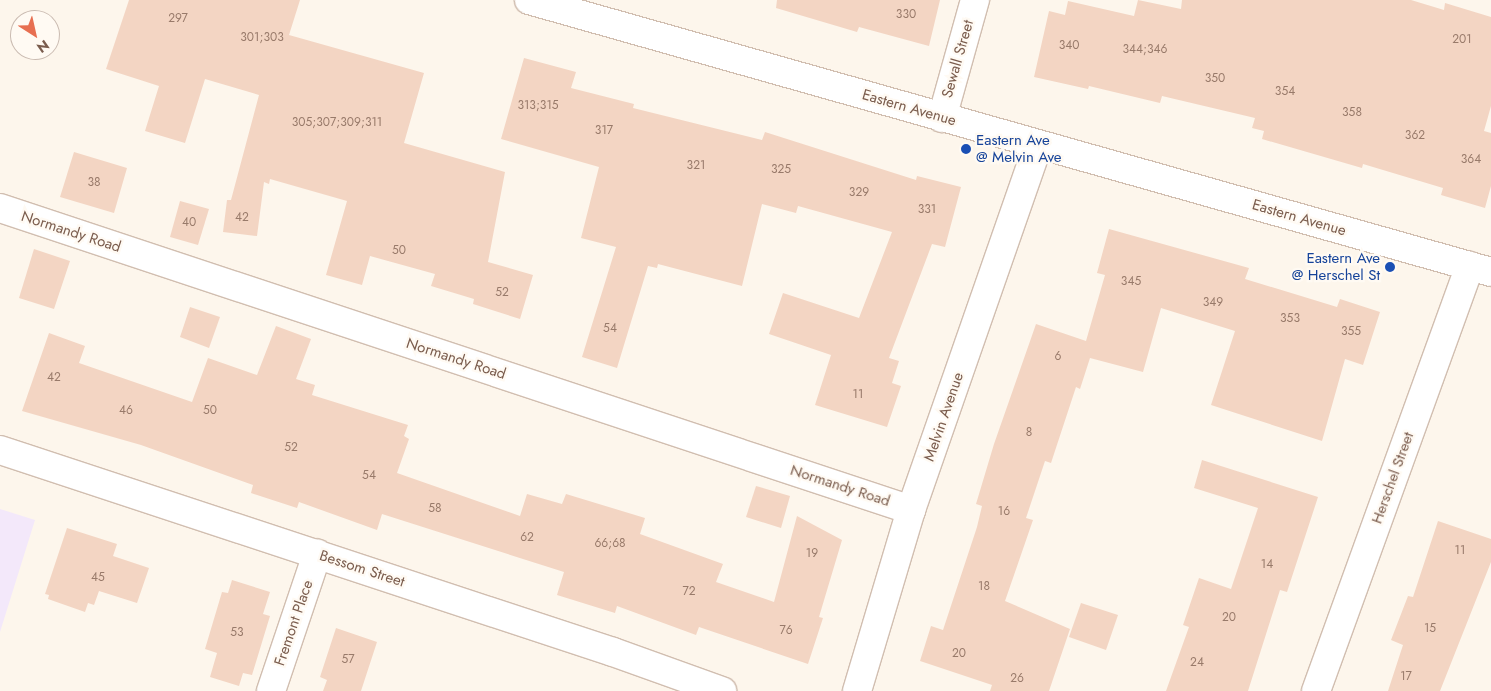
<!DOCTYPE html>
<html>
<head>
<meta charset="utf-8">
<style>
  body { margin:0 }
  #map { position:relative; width:1491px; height:691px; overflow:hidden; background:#fdf6ec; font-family:Jost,sans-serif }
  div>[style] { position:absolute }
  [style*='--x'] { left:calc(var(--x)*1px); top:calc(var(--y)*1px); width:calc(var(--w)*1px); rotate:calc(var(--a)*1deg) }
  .education>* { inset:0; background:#f3e8fa }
  .building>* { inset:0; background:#f3d5c3 }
  .roads { filter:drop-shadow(1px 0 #d1beb0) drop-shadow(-1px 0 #d1beb0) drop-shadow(0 1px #d1beb0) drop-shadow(0 -1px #d1beb0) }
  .street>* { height:28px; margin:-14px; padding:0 14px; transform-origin:14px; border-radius:14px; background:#fff }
  .secondary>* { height:28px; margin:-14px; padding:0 14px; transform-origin:14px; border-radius:14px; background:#fff }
  .dots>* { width:14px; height:14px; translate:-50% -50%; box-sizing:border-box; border:2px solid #fffaf3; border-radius:50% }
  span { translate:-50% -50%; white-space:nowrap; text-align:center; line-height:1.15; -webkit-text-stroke:4.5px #fffaf3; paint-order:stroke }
  .number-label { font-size:12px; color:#987a6a }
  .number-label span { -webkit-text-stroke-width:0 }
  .street-label { font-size:15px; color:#7a5c4d }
  .transit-label { font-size:15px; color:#164399 }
  .left { translate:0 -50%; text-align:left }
  .right { translate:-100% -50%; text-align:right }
  .north { position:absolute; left:10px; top:10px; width:50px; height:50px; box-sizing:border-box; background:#fffaf3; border:1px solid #cabbb1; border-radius:50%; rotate:145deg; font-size:14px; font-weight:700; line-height:20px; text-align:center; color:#7a5c4d }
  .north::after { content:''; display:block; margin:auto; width:18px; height:22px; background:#e76f51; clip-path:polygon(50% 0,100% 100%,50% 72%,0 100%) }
</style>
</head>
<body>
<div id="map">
  <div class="education">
    <i style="clip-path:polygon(0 509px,35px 520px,0 632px)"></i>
  </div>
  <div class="building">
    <i style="clip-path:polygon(129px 0,300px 0,289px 35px,424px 73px,404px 143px,505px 172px,488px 262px,533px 275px,520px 319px,473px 304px,474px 299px,431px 286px,435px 274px,370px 256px,362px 285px,326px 275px,347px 201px,270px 179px,269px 184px,264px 182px,257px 236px,223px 232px,227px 200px,231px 200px,259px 95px,205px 79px,185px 143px,145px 131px,159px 86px,106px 69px)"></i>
    <i style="clip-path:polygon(777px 0,940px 0,929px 46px,859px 27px,857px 32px,776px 8px)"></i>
    <i style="clip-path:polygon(1138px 0,1181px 9px,1182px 0,1411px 0,1444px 10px,1445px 3px,1491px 17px,1491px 106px,1484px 131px,1491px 133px,1491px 186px,1485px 208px,1441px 195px,1443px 188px,1363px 164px,1362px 168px,1262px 139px,1264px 131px,1252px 128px,1255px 118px,1162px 96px,1160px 103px,1089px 86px,1088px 89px,1034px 77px,1049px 11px,1065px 15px,1068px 1px,1134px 16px)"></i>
    <i style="clip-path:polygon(524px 58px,576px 72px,571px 88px,634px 104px,633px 108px,762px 140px,765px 132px,916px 180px,917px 176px,961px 187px,945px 247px,932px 244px,889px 358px,899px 361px,892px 383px,901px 386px,887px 427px,815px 405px,831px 355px,769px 334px,783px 293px,859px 318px,892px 232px,798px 206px,796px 213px,762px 204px,742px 286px,658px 264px,657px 268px,648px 266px,617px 368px,582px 357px,616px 247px,581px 238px,599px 167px,501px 139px)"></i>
    <i style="clip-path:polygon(74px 152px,127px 168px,114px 213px,60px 197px)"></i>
    <i style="clip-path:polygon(180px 201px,209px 209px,198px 245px,170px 237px)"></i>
    <i style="clip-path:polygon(1109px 229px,1249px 268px,1245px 279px,1337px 307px,1340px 299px,1380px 312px,1363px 365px,1345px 359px,1322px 441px,1211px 405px,1235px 331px,1161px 308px,1143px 372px,1090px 358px,1080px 389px,1076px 387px,1051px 463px,1045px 461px,1026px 518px,1033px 520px,1005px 601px,1070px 629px,1049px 691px,990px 691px,992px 685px,920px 661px,931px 626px,943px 630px,977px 527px,982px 506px,976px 504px,994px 444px,1036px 324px,1086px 341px,1105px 275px,1097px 273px)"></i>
    <i style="clip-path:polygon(34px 249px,70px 261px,54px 309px,19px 298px)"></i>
    <i style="clip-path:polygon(190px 307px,220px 317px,209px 348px,180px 337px)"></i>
    <i style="clip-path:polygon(276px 326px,311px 339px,296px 379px,315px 385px,312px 395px,408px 425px,404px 436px,409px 439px,397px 473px,520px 516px,527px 494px,562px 504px,566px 494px,645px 518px,640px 534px,723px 564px,716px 582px,774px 602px,797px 516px,842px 540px,819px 617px,823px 618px,808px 664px,699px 627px,696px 635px,617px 606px,615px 613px,557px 595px,564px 572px,382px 514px,377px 530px,299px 502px,297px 508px,251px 493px,253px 485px,141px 445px,22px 411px,49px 333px,85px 346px,79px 363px,192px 402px,208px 358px,257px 375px)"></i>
    <i style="clip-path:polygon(1202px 460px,1318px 497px,1287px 592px,1280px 590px,1248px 691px,1166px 691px,1189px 627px,1183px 625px,1199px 578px,1231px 589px,1258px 508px,1194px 488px)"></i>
    <i style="clip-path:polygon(756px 486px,790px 496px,781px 528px,746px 517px)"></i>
    <i style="clip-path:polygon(1438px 521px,1491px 539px,1491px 562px,1440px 691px,1388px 691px,1403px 645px,1391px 640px,1408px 596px,1413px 597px)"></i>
    <i style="clip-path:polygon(67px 528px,117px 544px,113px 556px,149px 568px,137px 603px,99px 591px,94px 605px,88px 603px,85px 612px,48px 599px,49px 595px,45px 594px)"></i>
    <i style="clip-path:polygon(232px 580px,270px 592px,263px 614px,270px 616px,252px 675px,243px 673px,239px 686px,210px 677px,217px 653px,205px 649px,222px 592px,228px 593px)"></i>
    <i style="clip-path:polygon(1081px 603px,1118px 615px,1106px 650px,1069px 637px)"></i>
    <i style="clip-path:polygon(336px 628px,377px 642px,361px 691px,323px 691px,327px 680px,320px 677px)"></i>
  </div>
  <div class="roads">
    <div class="street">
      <i style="--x:942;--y:118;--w:123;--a:-74.4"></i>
      <i style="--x:0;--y:208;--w:960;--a:18.34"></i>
      <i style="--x:0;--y:450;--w:645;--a:18.24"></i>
      <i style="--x:613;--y:652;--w:116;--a:19.7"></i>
      <i style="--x:271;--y:691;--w:145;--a:-71.4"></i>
      <i style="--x:857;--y:691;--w:189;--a:-73.4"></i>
      <i style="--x:911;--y:510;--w:386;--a:-70.8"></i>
      <i style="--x:1316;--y:691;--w:452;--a:-70.1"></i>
    </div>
    <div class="secondary">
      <i style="--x:529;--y:0;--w:1000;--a:15.79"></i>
    </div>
  </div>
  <div class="dots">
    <i style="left:966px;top:149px;background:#1a4fb4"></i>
    <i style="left:1390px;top:267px;background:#1a4fb4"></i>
  </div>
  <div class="number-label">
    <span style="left:906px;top:15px">330</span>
    <span style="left:178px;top:19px">297</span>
    <span style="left:262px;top:38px">301;303</span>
    <span style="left:1462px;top:40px">201</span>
    <span style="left:1069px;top:46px">340</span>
    <span style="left:1145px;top:50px">344;346</span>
    <span style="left:1215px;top:79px">350</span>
    <span style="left:1285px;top:92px">354</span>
    <span style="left:538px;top:106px">313;315</span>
    <span style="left:1352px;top:113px">358</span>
    <span style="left:337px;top:123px">305;307;309;311</span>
    <span style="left:604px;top:131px">317</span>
    <span style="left:1415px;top:136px">362</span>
    <span style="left:1471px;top:160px">364</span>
    <span style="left:696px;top:166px">321</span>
    <span style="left:781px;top:170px">325</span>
    <span style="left:94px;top:183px">38</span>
    <span style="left:859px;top:193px">329</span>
    <span style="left:927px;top:210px">331</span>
    <span style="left:242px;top:218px">42</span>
    <span style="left:189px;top:223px">40</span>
    <span style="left:399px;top:251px">50</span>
    <span style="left:1131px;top:282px">345</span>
    <span style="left:502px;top:293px">52</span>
    <span style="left:1213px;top:303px">349</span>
    <span style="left:1290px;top:319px">353</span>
    <span style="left:610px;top:329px">54</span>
    <span style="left:1351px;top:332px">355</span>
    <span style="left:1058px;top:357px">6</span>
    <span style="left:54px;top:378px">42</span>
    <span style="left:858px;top:395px">11</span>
    <span style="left:126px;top:411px">46</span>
    <span style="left:210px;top:411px">50</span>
    <span style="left:1029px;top:433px">8</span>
    <span style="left:291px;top:448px">52</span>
    <span style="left:369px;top:476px">54</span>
    <span style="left:435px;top:509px">58</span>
    <span style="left:1004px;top:512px">16</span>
    <span style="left:527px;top:538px">62</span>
    <span style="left:610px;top:544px">66;68</span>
    <span style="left:1460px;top:551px">11</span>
    <span style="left:812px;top:554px">19</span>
    <span style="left:1267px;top:565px">14</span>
    <span style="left:98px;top:578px">45</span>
    <span style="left:984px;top:587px">18</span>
    <span style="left:689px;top:592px">72</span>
    <span style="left:1229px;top:618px">20</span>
    <span style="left:1430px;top:629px">15</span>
    <span style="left:786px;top:631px">76</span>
    <span style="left:237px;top:633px">53</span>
    <span style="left:959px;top:654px">20</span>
    <span style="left:348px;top:660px">57</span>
    <span style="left:1197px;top:663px">24</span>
    <span style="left:1406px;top:677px">17</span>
    <span style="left:1017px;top:679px">26</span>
  </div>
  <div class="street-label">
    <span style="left:958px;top:59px;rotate:-74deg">Sewall Street</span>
    <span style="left:909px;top:108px;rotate:16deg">Eastern Avenue</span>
    <span style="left:1299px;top:218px;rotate:16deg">Eastern Avenue</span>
    <span style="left:71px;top:232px;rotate:18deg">Normandy Road</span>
    <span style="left:456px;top:359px;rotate:18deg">Normandy Road</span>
    <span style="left:944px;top:417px;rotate:-71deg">Melvin Avenue</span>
    <span style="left:1393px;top:478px;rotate:-70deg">Herschel Street</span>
    <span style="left:840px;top:486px;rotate:18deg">Normandy Road</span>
    <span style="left:362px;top:569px;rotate:18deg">Bessom Street</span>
    <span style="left:294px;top:623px;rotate:-71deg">Fremont Place</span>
  </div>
  <div class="transit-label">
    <span class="left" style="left:976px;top:149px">Eastern Ave<br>@ Melvin Ave</span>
    <span class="right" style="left:1380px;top:267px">Eastern Ave<br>@ Herschel St</span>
  </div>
  <div class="north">N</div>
</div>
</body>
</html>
